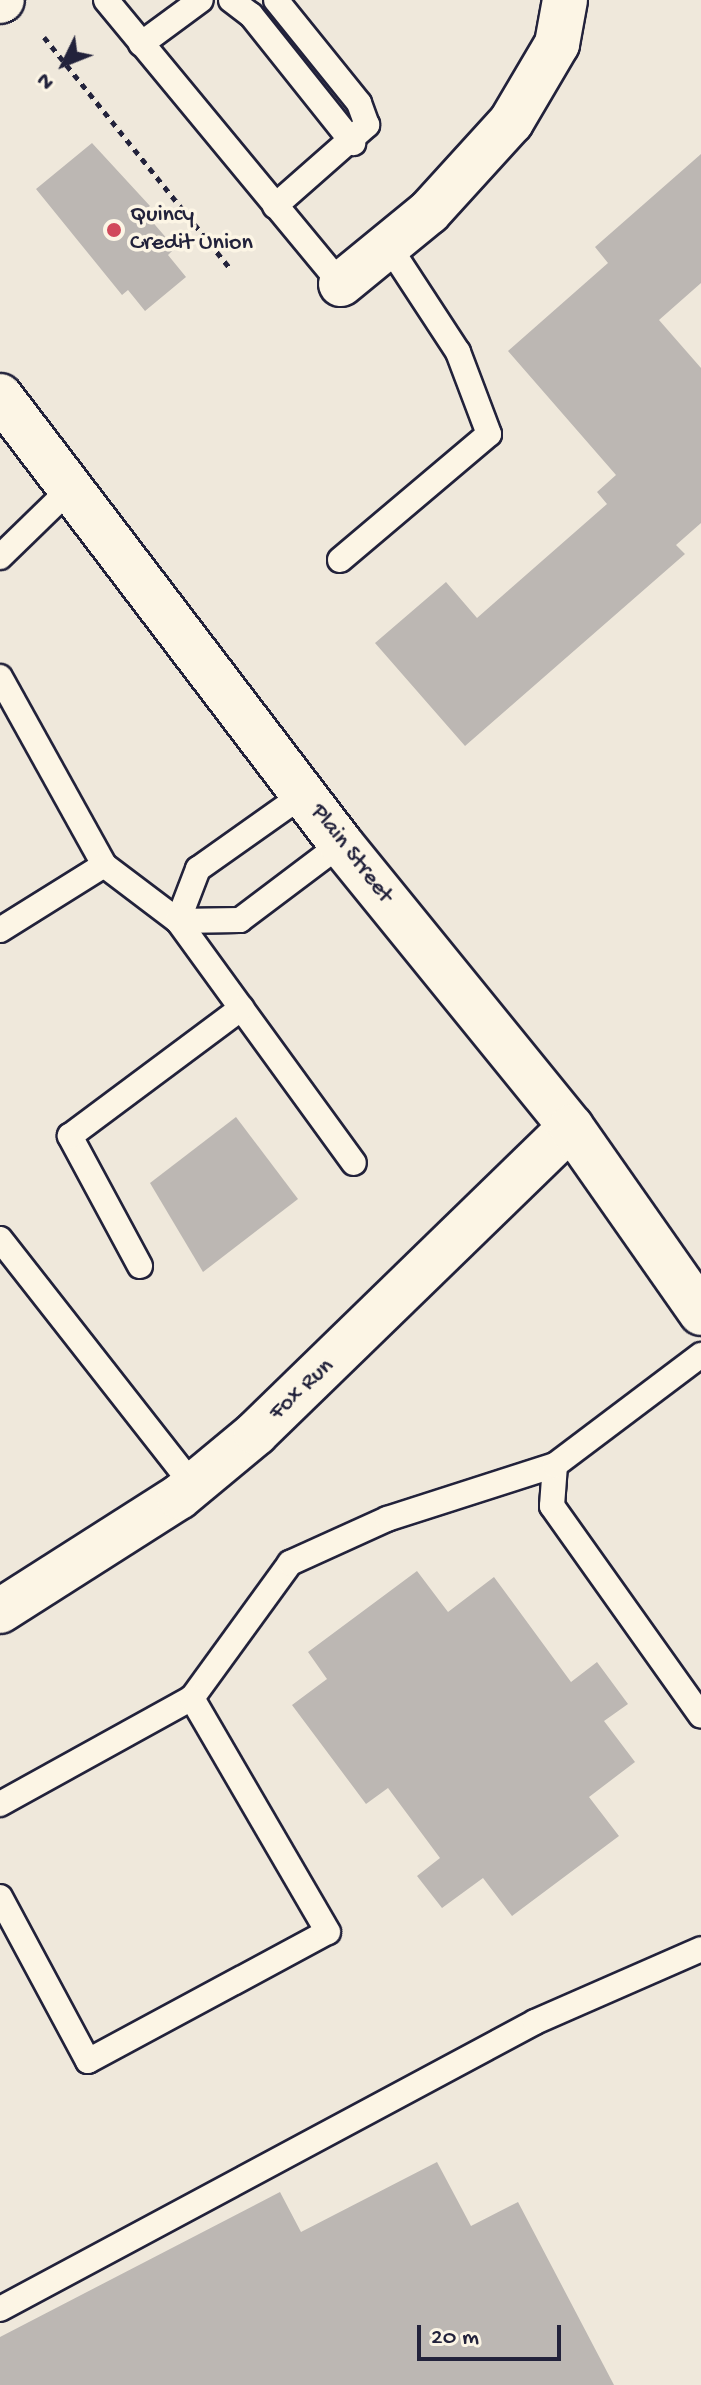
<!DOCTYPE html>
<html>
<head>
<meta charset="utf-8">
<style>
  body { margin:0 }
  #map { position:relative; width:701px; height:2385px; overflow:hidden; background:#efe8db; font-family:"Gochi Hand",sans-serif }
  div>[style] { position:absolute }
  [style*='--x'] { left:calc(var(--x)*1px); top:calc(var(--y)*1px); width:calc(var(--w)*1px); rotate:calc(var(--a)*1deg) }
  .building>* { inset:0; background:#bcb7b3 }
  .path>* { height:5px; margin-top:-2.5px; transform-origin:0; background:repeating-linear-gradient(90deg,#22223b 0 6px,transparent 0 12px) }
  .roads { filter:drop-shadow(2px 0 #22223b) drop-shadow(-2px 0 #22223b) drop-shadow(0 2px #22223b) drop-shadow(0 -2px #22223b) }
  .lane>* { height:24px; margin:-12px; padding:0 12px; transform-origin:12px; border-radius:12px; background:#fcf5e5 }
  .street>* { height:44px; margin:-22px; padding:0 22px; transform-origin:22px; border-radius:22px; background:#fcf5e5 }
  .secondary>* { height:44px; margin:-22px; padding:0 22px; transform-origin:22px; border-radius:22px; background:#fcf5e5 }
  .primary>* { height:44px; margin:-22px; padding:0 22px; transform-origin:22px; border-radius:22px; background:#fcf5e5 }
  .dots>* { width:22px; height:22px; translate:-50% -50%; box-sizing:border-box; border:4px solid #fcf5e5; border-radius:50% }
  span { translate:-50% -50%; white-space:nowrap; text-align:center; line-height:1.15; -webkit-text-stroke:7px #fcf5e5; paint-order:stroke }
  .poi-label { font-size:24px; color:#22223b }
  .left { translate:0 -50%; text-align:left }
  .street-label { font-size:24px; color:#22223b }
  .north { position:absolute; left:24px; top:24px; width:80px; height:80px; -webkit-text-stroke:6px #fcf5e5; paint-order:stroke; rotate:227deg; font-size:22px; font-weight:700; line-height:32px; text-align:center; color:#22223b }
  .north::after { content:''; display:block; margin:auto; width:28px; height:36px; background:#22223b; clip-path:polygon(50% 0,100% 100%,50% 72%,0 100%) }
  .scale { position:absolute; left:417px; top:2325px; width:144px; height:36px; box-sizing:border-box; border:4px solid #22223b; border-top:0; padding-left:10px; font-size:24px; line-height:28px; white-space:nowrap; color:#22223b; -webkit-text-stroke:6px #fcf5e5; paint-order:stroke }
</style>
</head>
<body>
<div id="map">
  <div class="building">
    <i style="clip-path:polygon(92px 143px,150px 206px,143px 211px,175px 248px,168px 255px,186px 277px,145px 311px,128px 290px,122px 295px,36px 189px)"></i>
    <i style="clip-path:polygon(701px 154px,701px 283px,659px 320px,701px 368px,701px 523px,676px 545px,685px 554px,465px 746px,375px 643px,446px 582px,477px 618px,607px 504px,597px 492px,616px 475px,508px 351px,608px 263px,595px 247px)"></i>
    <i style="clip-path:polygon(236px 1117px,298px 1199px,203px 1272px,150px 1183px)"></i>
    <i style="clip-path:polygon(417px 1571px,448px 1612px,494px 1577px,571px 1682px,597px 1662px,628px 1704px,604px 1721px,635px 1762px,589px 1797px,619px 1836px,512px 1916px,483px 1878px,442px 1908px,417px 1876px,440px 1858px,388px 1788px,366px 1804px,292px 1705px,327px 1679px,308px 1652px)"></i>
    <i style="clip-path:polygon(437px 2162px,471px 2226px,518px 2202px,614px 2385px,0 2385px,0 2337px,280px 2192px,301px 2232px)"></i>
  </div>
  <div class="path">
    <i style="--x:44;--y:37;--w:295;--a:51.2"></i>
  </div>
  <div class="roads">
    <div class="lane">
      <i style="--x:106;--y:0;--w:369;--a:50.4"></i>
      <i style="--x:231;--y:0;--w:25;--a:37"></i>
      <i style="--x:251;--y:15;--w:164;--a:51.4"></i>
      <i style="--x:141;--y:44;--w:74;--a:-36.3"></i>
      <i style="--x:275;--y:206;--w:123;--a:-41.4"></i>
      <i style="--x:367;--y:125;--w:23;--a:-110"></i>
      <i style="--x:359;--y:103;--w:132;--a:-128.9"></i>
      <i style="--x:0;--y:557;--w:99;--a:-44.2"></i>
      <i style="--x:340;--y:560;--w:195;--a:-40.2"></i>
      <i style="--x:489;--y:434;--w:88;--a:-110.7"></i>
      <i style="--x:458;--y:352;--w:128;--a:-123.2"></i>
      <i style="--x:0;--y:677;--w:215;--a:61"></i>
      <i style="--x:104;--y:865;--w:93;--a:37.1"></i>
      <i style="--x:178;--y:921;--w:299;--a:54"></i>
      <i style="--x:178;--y:921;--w:62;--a:-0.9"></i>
      <i style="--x:240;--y:920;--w:126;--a:-37"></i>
      <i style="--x:178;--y:921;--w:56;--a:-69"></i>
      <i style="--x:198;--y:869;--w:130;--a:-35.3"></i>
      <i style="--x:0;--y:930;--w:123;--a:-32"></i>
      <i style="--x:0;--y:1239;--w:313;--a:51.9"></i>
      <i style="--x:140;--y:1266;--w:148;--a:-118.3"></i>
      <i style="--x:70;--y:1136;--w:214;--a:-36.7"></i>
      <i style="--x:555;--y:1465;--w:41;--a:94.2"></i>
      <i style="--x:552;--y:1506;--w:257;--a:54.6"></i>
      <i style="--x:0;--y:1804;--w:219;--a:-28.9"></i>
      <i style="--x:192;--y:1698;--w:167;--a:-54"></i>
      <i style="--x:290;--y:1563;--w:107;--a:-24.4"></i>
      <i style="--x:387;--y:1519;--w:176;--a:-17.8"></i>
      <i style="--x:555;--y:1465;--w:183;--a:-37"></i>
      <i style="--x:0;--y:1897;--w:186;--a:61.8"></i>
      <i style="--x:88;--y:2061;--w:272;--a:-28.3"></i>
      <i style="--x:328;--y:1932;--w:271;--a:-120.2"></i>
      <i style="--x:0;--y:2309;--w:607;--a:-28.21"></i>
      <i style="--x:535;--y:2022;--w:181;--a:-23.7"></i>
    </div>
    <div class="street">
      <i style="--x:341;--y:284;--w:114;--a:-39.3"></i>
      <i style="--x:429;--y:212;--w:122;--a:-47.7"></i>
      <i style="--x:511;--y:122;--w:91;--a:-59.5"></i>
      <i style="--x:557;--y:44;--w:45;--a:-79.7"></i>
      <i style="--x:0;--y:1611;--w:212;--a:-32.5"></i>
      <i style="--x:179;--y:1497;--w:100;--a:-39.7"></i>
      <i style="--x:256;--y:1433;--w:439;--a:-44.2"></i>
    </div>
    <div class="secondary">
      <i style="--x:0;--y:1;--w:2;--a:-27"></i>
    </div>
    <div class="primary">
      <i style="--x:0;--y:396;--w:563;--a:52.72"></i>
      <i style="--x:341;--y:844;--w:365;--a:50.9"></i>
      <i style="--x:571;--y:1127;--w:227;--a:55"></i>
    </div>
  </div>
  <div class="dots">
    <i style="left:114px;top:230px;background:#d1495b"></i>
  </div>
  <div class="poi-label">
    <span class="left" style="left:130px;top:230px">Quincy<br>Credit Union</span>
  </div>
  <div class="street-label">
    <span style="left:351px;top:854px;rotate:52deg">Plain Street</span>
    <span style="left:302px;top:1390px;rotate:-43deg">Fox Run</span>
  </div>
  <div class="north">N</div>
  <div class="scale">20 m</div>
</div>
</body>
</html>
